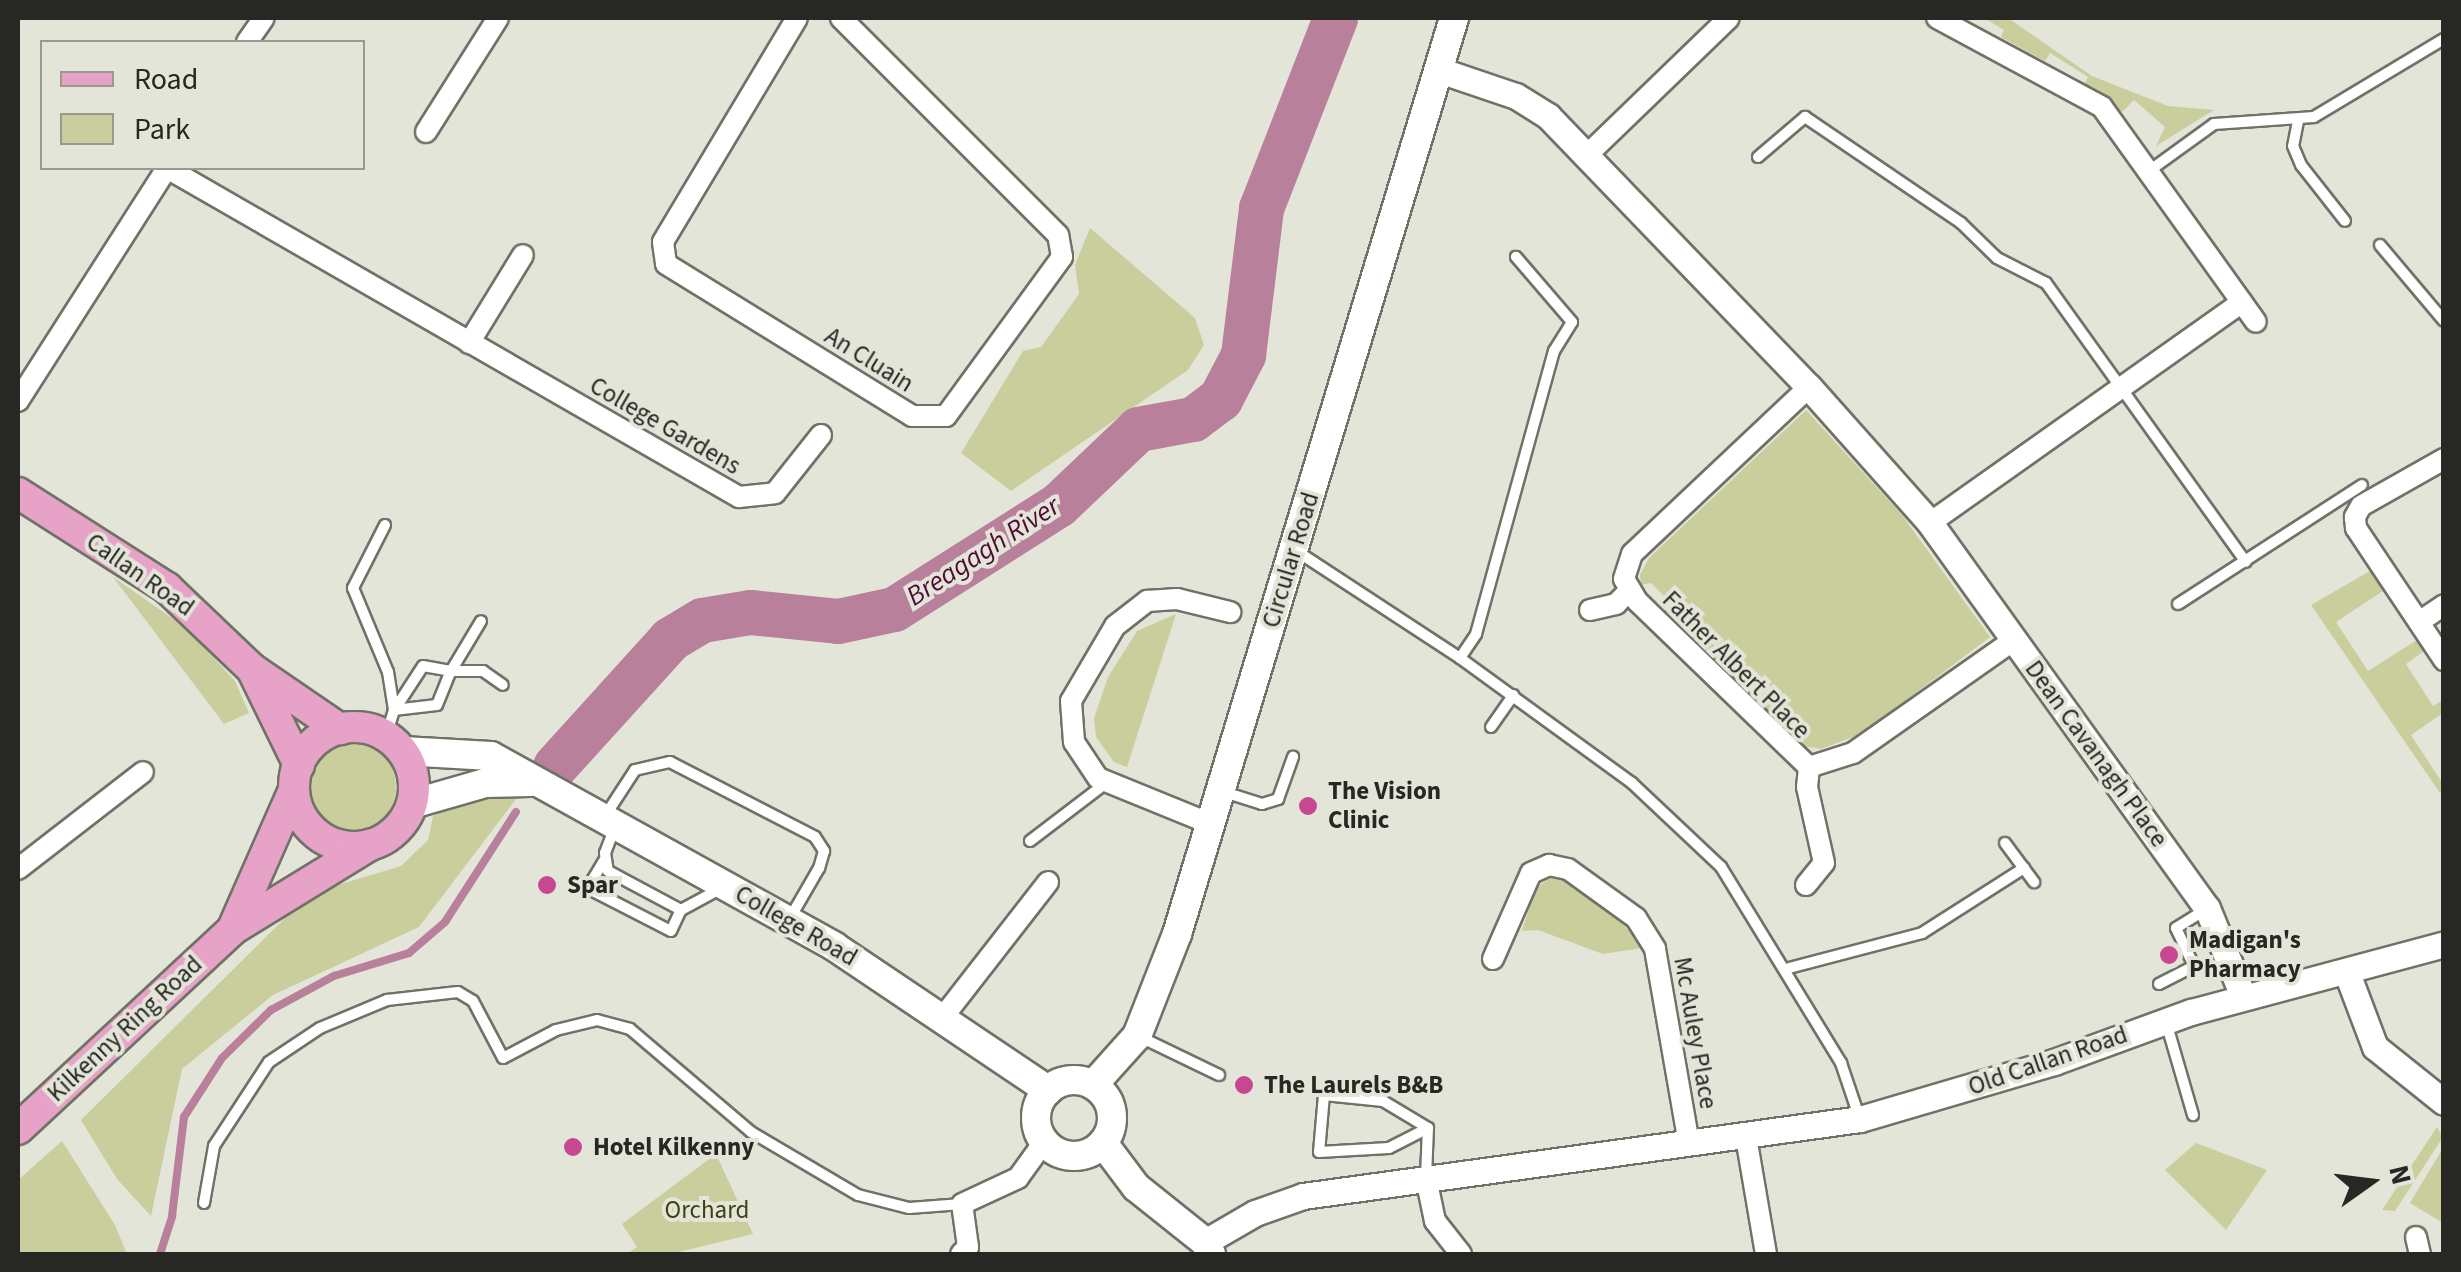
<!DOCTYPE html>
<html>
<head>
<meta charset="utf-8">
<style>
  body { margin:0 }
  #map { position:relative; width:2461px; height:1272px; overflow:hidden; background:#e4e5d9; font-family:"Source Sans 3",sans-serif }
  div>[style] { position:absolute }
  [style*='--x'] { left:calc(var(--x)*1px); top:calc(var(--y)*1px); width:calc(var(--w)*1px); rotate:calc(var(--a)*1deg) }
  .green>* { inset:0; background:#cace9c }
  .round { border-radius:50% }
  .stream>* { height:8px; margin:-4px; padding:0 4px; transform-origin:4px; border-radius:4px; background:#b9809c }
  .river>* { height:45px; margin:-22.5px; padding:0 22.5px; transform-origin:22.5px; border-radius:22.5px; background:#b9809c }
  .roads { filter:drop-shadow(2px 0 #717267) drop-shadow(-2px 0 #717267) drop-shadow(0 2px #717267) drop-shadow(0 -2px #717267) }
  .service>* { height:10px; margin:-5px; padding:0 5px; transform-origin:5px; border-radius:5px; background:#fff }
  .minor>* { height:20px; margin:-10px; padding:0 10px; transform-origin:10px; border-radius:10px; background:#fff }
  .tertiary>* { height:25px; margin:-12.5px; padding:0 12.5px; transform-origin:12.5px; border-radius:12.5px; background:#fff }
  .secondary>* { height:28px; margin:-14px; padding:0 14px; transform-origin:14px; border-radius:14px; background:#fff }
  .secondary>.ring { margin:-14px; padding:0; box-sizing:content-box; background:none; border:28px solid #fff; border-radius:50% }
  .primary>* { height:30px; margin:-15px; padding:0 15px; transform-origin:15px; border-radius:15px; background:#e7a2c8 }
  .primary>.ring { margin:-15px; padding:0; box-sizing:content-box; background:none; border:30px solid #e7a2c8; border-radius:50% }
  .dots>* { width:28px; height:28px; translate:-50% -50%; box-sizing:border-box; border:5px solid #e4e5d9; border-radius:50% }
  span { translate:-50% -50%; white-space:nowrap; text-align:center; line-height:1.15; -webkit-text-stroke:8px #e4e5d9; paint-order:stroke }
  .street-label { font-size:25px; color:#272723 }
  .poi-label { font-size:25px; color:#272723; font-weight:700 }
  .left { translate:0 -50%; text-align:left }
  .park-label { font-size:25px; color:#3e4012 }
  .water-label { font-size:28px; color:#500b35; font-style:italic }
  .frame { position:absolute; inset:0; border:20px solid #272723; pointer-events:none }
  .legend { position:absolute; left:40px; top:40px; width:325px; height:130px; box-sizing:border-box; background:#e4e5d9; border:2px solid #989990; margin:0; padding:12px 18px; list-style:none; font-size:30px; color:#272723 }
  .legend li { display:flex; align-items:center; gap:20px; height:50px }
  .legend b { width:50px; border:2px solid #989990 }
  .north { position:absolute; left:2321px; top:1132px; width:100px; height:100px; -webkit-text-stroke:8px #e4e5d9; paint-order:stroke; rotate:76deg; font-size:28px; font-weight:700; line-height:40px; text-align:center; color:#272723 }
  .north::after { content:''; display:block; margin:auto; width:35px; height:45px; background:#272723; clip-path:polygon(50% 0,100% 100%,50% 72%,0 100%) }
</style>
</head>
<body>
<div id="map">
  <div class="green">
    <i style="clip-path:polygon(1984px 18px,2008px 18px,2092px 76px,2168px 106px,2214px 110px,2156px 146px,2165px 127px,2134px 100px,2122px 112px,2085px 83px,2088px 77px,2050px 53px,2045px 61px,2001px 37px,2004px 30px)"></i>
    <i style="clip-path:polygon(1090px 228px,1195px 318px,1204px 345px,1188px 370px,1011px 491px,961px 453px,1023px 351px,1041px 347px,1079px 294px,1075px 265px)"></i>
    <i style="clip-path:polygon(1806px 410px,1902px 515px,1990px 637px,1861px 734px,1821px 749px,1798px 745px,1700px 648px,1702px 635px,1651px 583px,1641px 585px,1640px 575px,1649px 558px)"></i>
    <i style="clip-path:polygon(2377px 567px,2389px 587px,2336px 622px,2368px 671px,2417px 640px,2424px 651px,2406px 664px,2433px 706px,2443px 700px,2443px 713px,2411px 735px,2443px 784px,2440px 793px,2311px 605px)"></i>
    <i style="clip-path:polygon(113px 577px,185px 627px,235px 681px,249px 713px,224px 724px)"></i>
    <i style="clip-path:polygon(1176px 614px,1127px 767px,1114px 762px,1096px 737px,1094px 718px,1108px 677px,1137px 631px)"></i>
    <i class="round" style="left:304px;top:741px;width:92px;height:92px"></i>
    <i style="clip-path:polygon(470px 799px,516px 799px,419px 927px,273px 995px,182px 1069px,151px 1216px,117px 1179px,81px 1120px,286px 917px,331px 887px,401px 866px,428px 840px,433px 816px)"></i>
    <i style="clip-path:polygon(1552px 876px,1571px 879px,1648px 947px,1603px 954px,1538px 930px,1522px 931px,1535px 889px)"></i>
    <i style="clip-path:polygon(2437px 1127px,2443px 1137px,2395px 1211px,2382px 1210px)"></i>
    <i style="clip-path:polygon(62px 1141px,115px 1225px,127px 1254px,18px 1254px,18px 1180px)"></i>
    <i style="clip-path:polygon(2196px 1143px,2267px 1170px,2226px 1230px,2165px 1170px)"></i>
    <i style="clip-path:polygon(2443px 1148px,2443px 1223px,2410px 1203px)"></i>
    <i style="clip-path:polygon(716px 1154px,753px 1234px,670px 1254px,627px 1254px,637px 1247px,622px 1224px)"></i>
  </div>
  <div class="stream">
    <i style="--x:160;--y:1254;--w:40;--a:-72"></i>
    <i style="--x:172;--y:1216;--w:100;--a:-83.1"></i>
    <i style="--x:184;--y:1117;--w:70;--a:-57.2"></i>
    <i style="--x:222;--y:1058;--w:69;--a:-44.4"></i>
    <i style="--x:271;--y:1010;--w:72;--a:-28.4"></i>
    <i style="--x:334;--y:976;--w:78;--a:-17"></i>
    <i style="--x:409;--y:953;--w:48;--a:-40.7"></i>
    <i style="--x:445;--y:922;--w:131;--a:-57.2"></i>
  </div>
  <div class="river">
    <i style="--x:555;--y:766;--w:171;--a:-47.8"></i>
    <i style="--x:670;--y:639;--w:37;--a:-31"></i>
    <i style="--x:702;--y:620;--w:49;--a:-9.5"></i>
    <i style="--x:750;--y:612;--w:88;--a:5.8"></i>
    <i style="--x:838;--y:621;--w:57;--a:-12.1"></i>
    <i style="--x:894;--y:609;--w:194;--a:-32.4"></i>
    <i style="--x:1058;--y:505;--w:110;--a:-43.5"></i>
    <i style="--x:1138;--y:429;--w:56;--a:-10.3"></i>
    <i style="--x:1193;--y:419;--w:34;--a:-37"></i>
    <i style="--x:1220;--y:399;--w:50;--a:-62.4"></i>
    <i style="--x:1243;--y:355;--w:148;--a:-83"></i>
    <i style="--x:1261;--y:208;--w:204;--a:-68.7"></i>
  </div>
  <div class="roads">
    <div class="service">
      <i style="--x:2298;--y:121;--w:25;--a:101"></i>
      <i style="--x:2293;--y:146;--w:21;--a:67"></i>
      <i style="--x:2301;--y:165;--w:71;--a:51.8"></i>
      <i style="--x:1758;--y:157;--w:62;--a:-40.4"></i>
      <i style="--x:1805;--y:117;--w:189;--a:34.2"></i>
      <i style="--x:1961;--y:223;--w:50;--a:44.2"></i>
      <i style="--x:1997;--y:258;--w:55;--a:27"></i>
      <i style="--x:2046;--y:283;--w:343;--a:54.4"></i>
      <i style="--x:2149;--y:171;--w:80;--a:-35.9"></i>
      <i style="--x:2214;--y:124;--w:100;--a:-4"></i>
      <i style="--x:2314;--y:117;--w:152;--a:-31"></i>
      <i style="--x:2380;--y:245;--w:99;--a:49.9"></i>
      <i style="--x:385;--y:525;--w:71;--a:116.9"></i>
      <i style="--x:353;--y:588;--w:91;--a:67.4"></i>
      <i style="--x:388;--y:672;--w:38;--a:81"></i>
      <i style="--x:394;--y:710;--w:27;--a:107"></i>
      <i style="--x:1295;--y:550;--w:197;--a:33.2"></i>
      <i style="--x:1460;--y:658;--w:213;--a:36"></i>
      <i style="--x:1632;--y:783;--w:122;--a:43.3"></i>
      <i style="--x:1721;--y:867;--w:230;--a:58.5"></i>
      <i style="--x:1841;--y:1063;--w:59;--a:71.3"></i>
      <i style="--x:2178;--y:604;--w:219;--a:-32.9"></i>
      <i style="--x:1460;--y:658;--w:29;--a:-56"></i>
      <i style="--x:1476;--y:634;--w:294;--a:-74.6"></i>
      <i style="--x:1554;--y:351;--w:34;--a:-58"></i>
      <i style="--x:1572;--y:322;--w:86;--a:-130.7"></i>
      <i style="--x:395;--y:709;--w:51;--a:-56.9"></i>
      <i style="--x:423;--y:666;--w:28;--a:10"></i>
      <i style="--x:451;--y:671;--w:58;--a:-59"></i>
      <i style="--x:394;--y:710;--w:43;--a:-6.6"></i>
      <i style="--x:437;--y:705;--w:37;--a:-68"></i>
      <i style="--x:451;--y:671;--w:32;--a:0"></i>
      <i style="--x:483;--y:671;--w:24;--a:35"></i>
      <i style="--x:1491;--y:727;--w:39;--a:-55"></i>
      <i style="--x:1221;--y:791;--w:43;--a:17.6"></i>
      <i style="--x:1262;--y:804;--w:17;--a:-17"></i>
      <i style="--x:1278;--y:799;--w:45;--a:-70.3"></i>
      <i style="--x:605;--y:816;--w:55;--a:-56.9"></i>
      <i style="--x:635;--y:770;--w:36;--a:-13"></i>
      <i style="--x:670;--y:762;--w:163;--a:27.3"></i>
      <i style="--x:815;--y:837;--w:17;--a:57"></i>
      <i style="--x:824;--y:851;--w:18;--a:106"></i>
      <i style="--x:819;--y:868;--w:58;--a:120.1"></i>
      <i style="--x:615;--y:827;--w:28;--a:111"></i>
      <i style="--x:605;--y:853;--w:18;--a:81"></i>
      <i style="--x:608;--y:871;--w:83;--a:28.1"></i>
      <i style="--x:681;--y:910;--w:44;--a:-28.3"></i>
      <i style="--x:1030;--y:841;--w:96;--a:-37.3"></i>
      <i style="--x:2005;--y:843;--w:49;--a:53.4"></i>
      <i style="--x:605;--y:859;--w:26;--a:121"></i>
      <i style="--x:592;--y:881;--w:11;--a:75"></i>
      <i style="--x:595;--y:892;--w:85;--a:27.2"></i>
      <i style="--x:671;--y:931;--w:23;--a:-65"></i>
      <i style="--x:1789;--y:968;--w:138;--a:-14.7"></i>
      <i style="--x:1922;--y:933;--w:121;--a:-32.5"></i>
      <i style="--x:2159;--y:984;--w:39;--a:-27"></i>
      <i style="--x:2194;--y:966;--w:42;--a:-115.3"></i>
      <i style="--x:2176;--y:928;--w:36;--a:-32"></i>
      <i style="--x:2166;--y:1022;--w:97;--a:73.8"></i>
      <i style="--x:1138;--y:1036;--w:90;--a:25.7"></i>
      <i style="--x:1426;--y:1177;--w:49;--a:-87.7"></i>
      <i style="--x:1428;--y:1128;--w:52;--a:-149"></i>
      <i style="--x:1383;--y:1101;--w:59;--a:-174.2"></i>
      <i style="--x:1324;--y:1095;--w:57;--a:95"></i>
      <i style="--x:1319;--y:1152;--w:70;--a:-3.3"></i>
      <i style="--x:1389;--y:1148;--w:44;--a:-27.1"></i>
      <i style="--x:204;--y:1203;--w:58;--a:-80"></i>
      <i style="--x:214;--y:1146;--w:100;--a:-56.8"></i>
      <i style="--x:269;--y:1062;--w:61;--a:-33.7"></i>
      <i style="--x:320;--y:1028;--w:73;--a:-22.7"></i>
      <i style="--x:387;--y:1000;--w:71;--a:-6.4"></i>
      <i style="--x:458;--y:992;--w:17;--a:31"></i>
      <i style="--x:473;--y:1001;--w:64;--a:62.2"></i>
      <i style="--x:503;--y:1058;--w:60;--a:-27.8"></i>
      <i style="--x:556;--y:1030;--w:42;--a:-13.7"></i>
      <i style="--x:597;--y:1020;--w:34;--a:15"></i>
      <i style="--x:630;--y:1029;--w:159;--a:40.4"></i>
      <i style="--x:751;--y:1132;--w:124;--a:30.5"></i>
      <i style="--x:858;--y:1195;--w:53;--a:14.3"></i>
      <i style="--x:909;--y:1208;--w:53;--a:-4.3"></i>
    </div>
    <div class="minor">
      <i style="--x:797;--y:18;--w:261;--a:120.9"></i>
      <i style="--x:663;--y:242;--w:22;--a:82"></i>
      <i style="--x:666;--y:264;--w:289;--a:31.7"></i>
      <i style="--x:912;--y:416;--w:34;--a:0"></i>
      <i style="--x:946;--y:416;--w:197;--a:-53.9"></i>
      <i style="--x:1062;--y:257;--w:22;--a:-100"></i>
      <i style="--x:1058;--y:235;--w:307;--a:-135"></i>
      <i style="--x:1937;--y:18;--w:187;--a:28.3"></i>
      <i style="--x:2102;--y:107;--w:264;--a:54.4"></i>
      <i style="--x:247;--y:42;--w:29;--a:-55"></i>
      <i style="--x:426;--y:132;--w:135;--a:-57.7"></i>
      <i style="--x:1587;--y:155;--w:197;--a:-44"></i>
      <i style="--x:469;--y:343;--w:103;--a:-58.5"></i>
      <i style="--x:1809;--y:387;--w:243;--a:136.7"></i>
      <i style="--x:1632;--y:554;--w:26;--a:108"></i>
      <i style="--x:1624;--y:579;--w:26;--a:59"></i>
      <i style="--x:1637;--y:601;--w:239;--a:44"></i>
      <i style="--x:1809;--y:767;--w:46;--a:-17.7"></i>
      <i style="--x:1853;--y:753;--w:197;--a:-35.1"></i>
      <i style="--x:18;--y:401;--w:277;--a:-57.4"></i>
      <i style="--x:167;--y:168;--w:660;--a:29.91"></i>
      <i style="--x:739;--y:497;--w:36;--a:-6"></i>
      <i style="--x:775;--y:493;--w:74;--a:-51.6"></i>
      <i style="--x:2444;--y:459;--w:95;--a:150.5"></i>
      <i style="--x:2361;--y:506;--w:13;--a:119"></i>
      <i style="--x:2355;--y:517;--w:11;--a:85"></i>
      <i style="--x:2356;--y:528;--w:159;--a:56.3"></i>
      <i style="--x:1930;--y:523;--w:382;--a:-35.3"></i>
      <i style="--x:1590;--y:610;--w:27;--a:-13"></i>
      <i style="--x:1616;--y:604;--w:18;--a:-45"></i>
      <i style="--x:2419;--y:622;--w:30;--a:-34"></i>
      <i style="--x:1211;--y:824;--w:122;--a:-157.8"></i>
      <i style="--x:1098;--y:778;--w:43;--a:-123.7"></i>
      <i style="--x:1074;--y:742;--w:41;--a:-94.2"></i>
      <i style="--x:1071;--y:701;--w:87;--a:-59.6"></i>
      <i style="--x:1115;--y:626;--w:41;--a:-38"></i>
      <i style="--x:1147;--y:601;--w:30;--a:-4"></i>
      <i style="--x:1177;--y:599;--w:55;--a:13.8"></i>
      <i style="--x:18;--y:869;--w:158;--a:-37.8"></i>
      <i style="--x:1806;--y:885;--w:28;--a:-51"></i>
      <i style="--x:1824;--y:863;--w:78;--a:-102.6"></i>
      <i style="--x:1807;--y:787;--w:20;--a:-84"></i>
      <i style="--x:1493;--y:959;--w:94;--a:-66.2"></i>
      <i style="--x:1531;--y:873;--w:20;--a:-24"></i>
      <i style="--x:1549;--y:865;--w:19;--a:12"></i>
      <i style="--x:1568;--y:869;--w:84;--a:35.8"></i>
      <i style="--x:1636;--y:918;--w:36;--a:58"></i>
      <i style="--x:1655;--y:949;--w:198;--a:80.1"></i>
      <i style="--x:943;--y:1017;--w:171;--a:-52.1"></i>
      <i style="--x:1746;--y:1137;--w:119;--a:80.3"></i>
      <i style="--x:1426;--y:1178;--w:44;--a:78.2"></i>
      <i style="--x:1435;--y:1221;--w:42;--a:51.8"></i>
      <i style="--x:2416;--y:1237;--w:17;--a:77"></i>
      <i style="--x:961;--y:1254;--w:10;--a:-45"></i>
      <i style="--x:968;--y:1247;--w:43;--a:-97.9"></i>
      <i style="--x:962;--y:1204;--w:62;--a:-24.9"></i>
      <i style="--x:1018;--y:1178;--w:44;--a:-54.2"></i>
    </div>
    <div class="tertiary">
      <i style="--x:1439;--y:70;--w:81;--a:18.7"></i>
      <i style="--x:1516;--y:96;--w:38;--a:32"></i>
      <i style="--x:1548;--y:116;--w:376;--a:46.1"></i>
      <i style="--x:1809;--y:387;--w:182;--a:48.3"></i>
      <i style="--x:1930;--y:523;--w:474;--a:54.3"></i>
      <i style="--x:2207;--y:908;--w:95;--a:67.8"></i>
      <i style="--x:2347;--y:973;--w:79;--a:69.3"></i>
      <i style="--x:2375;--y:1047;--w:88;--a:38.6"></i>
      <i style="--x:1205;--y:1242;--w:58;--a:-30.1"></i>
      <i style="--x:1255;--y:1213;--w:51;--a:-19.5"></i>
      <i style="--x:1303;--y:1196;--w:562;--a:-7.87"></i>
      <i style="--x:1860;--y:1119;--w:202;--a:-16.4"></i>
      <i style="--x:2054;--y:1062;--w:146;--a:-20.1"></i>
      <i style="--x:2191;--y:1012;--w:262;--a:-15"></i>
    </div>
    <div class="secondary">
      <i style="--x:403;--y:751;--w:88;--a:3.3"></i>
      <i style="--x:491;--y:756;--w:393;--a:29"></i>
      <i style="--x:835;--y:947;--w:257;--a:33.9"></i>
      <i style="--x:412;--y:804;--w:76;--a:-16"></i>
      <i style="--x:485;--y:783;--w:45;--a:-1.3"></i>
      <i class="ring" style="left:1036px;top:1080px;width:48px;height:48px"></i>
      <i style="--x:1093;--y:1085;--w:66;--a:-48.1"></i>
      <i style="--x:1137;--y:1036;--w:110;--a:-68.6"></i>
      <i style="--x:1177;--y:934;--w:957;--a:-73.17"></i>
      <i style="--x:1103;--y:1143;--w:55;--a:53.1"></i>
      <i style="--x:1136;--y:1187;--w:88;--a:38.6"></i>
      <i style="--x:1205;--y:1242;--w:13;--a:63"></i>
    </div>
    <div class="primary">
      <i style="--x:18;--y:493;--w:177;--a:32.5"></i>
      <i style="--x:167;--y:588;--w:117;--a:43.6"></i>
      <i style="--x:252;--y:669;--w:107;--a:34.3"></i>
      <i style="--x:252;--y:669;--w:107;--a:63.9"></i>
      <i class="ring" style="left:294px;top:727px;width:90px;height:90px"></i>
      <i style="--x:234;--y:926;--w:149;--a:-66.2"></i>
      <i style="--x:18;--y:1129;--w:294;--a:-42.9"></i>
      <i style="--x:233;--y:929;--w:161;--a:-31.5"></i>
    </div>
  </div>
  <div class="dots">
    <i style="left:1308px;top:806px;background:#c84791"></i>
    <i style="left:547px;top:885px;background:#c84791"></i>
    <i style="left:2169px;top:955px;background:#c84791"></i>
    <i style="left:1244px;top:1085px;background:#c84791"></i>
    <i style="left:573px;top:1147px;background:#c84791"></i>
  </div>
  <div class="street-label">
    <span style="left:869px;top:360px;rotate:32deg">An Cluain</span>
    <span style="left:665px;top:426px;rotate:30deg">College Gardens</span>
    <span style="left:1291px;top:560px;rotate:-73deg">Circular Road</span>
    <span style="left:140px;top:575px;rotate:35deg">Callan Road</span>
    <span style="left:1736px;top:665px;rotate:45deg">Father Albert Place</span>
    <span style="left:2096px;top:754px;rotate:54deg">Dean Cavanagh Place</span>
    <span style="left:796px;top:926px;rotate:30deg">College Road</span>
    <span style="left:125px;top:1029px;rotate:-43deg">Kilkenny Ring Road</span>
    <span style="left:1695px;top:1033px;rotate:80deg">Mc Auley Place</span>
    <span style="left:2048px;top:1061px;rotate:-19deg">Old Callan Road</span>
  </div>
  <div class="poi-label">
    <span class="left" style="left:1328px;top:806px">The Vision<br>Clinic</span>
    <span class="left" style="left:567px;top:885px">Spar</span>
    <span class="left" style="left:2189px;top:955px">Madigan's<br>Pharmacy</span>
    <span class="left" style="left:1264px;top:1085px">The Laurels B&amp;B</span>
    <span class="left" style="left:593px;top:1147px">Hotel Kilkenny</span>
  </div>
  <div class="park-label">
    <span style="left:707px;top:1210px">Orchard</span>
  </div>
  <div class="water-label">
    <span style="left:983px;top:551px;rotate:-33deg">Breagagh River</span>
  </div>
  <div class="frame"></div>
  <ul class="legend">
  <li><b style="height:12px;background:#e7a2c8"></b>Road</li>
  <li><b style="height:28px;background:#cace9c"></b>Park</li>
  </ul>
  <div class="north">N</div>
</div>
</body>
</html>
